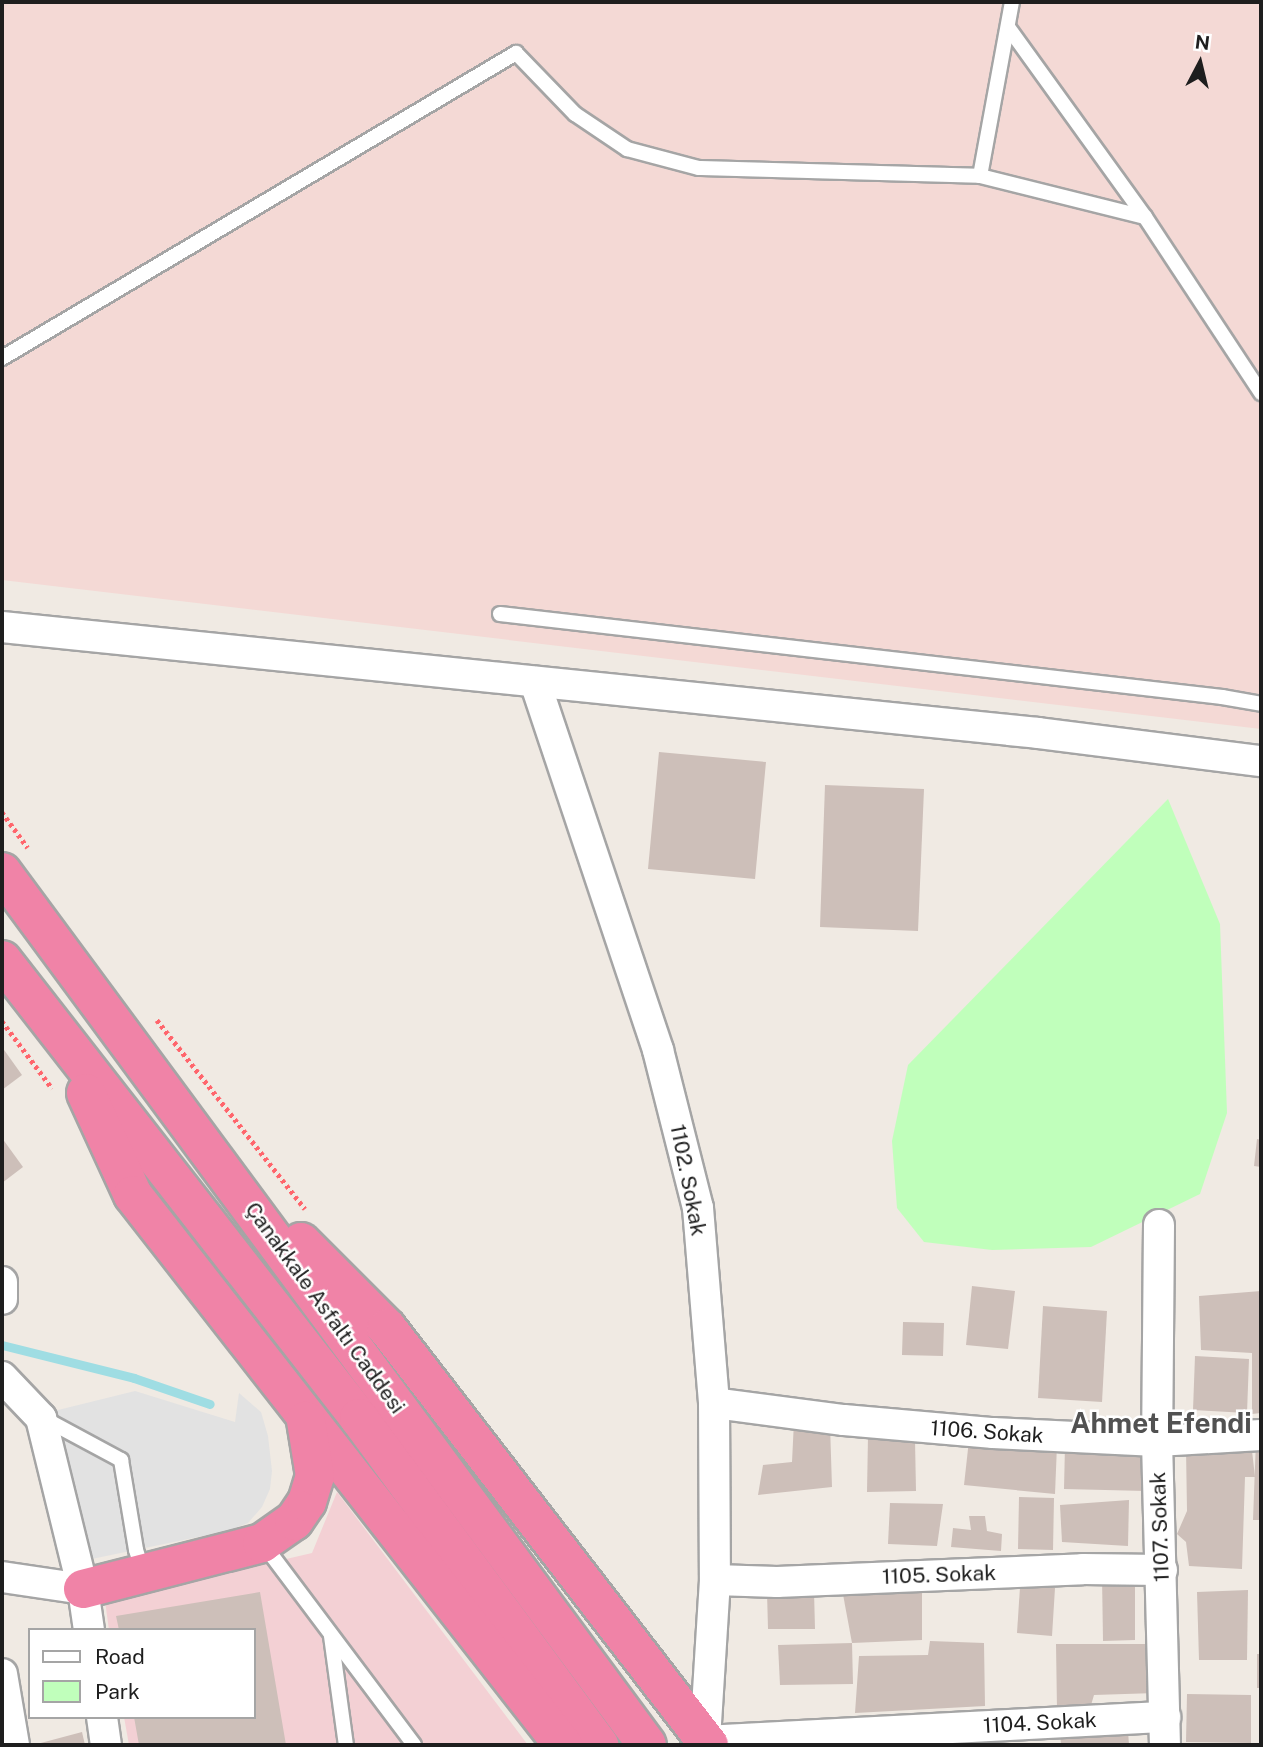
<!DOCTYPE html>
<html>
<head>
<meta charset="utf-8">
<style>
  body { margin:0 }
  #map { position:relative; width:1263px; height:1747px; overflow:hidden; background:#f0eae3; font-family:"Public Sans",sans-serif }
  div>[style] { position:absolute }
  [style*='--x'] { left:calc(var(--x)*1px); top:calc(var(--y)*1px); width:calc(var(--w)*1px); rotate:calc(var(--a)*1deg) }
  .commercial>* { inset:0; background:#f3d0d4 }
  .military>* { inset:0; background:#f4d9d5 }
  .park>* { inset:0; background:#c0ffbb }
  .parking>* { inset:0; background:#e2e2e2 }
  .stream>* { height:9px; margin:-4.5px; padding:0 4.5px; transform-origin:4.5px; border-radius:4.5px; background:#9fdde3 }
  .building>* { inset:0; background:#cdbfb9 }
  .path>* { height:4.5px; margin-top:-2.25px; transform-origin:0; background:repeating-linear-gradient(90deg,#ff656c 0 3.5px,transparent 0 7px) }
  .roads { filter:drop-shadow(2px 0 #a5a5a5) drop-shadow(-2px 0 #a5a5a5) drop-shadow(0 2px #a5a5a5) drop-shadow(0 -2px #a5a5a5) }
  .lane>* { height:14px; margin:-7px; padding:0 7px; transform-origin:7px; border-radius:7px; background:#fff }
  .street>* { height:30px; margin:-15px; padding:0 15px; transform-origin:15px; border-radius:15px; background:#fff }
  .highway>* { height:38px; margin:-19px; padding:0 19px; transform-origin:19px; border-radius:19px; background:#f083a7 }
  span { translate:-50% -50%; white-space:nowrap; text-align:center; line-height:1.15; -webkit-text-stroke:5px #fff; paint-order:stroke }
  .street-label { font-size:21px; color:#1e1e1e }
  .district-label { font-size:28px; color:#515151; font-weight:700 }
  .frame { position:absolute; inset:0; border:4px solid #1e1e1e; pointer-events:none }
  .legend { position:absolute; left:28px; top:1628px; width:228px; height:91px; box-sizing:border-box; background:#fff; border:2px solid #a5a5a5; margin:0; padding:9px 12px; list-style:none; font-size:21px; color:#1e1e1e }
  .legend li { display:flex; align-items:center; gap:14px; height:35px }
  .legend b { width:35px; border:2px solid #a5a5a5 }
  .north { position:absolute; left:1165px; top:28px; width:70px; height:70px; -webkit-text-stroke:5px #fff; paint-order:stroke; rotate:7deg; font-size:19px; font-weight:700; line-height:28px; text-align:center; color:#1e1e1e }
  .north::after { content:''; display:block; margin:auto; width:24px; height:32px; background:#1e1e1e; clip-path:polygon(50% 0,100% 100%,50% 72%,0 100%) }
</style>
</head>
<body>
<div id="map">
  <div class="commercial">
    <i style="clip-path:polygon(337px 1492px,528px 1745px,129px 1745px,124px 1717px,254px 1717px,254px 1630px,109px 1630px,105px 1601px,312px 1553px)"></i>
  </div>
  <div class="military">
    <i style="clip-path:polygon(2px 2px,1261px 2px,1261px 729px,2px 580px)"></i>
  </div>
  <div class="park">
    <i style="clip-path:polygon(1168px 799px,1220px 924px,1227px 1113px,1200px 1194px,1091px 1247px,992px 1250px,924px 1242px,897px 1208px,892px 1141px,908px 1065px)"></i>
  </div>
  <div class="parking">
    <i style="clip-path:polygon(135px 1391px,235px 1422px,239px 1393px,261px 1412px,268px 1436px,272px 1471px,270px 1489px,262px 1507px,248px 1523px,227px 1531px,82px 1561px,50px 1412px)"></i>
  </div>
  <div class="stream">
    <i style="--x:2;--y:1345;--w:136;--a:14"></i>
    <i style="--x:134;--y:1378;--w:80;--a:18.9"></i>
  </div>
  <div class="building">
    <i style="clip-path:polygon(659px 752px,766px 762px,755px 879px,648px 869px)"></i>
    <i style="clip-path:polygon(825px 785px,924px 789px,918px 931px,820px 927px)"></i>
    <i style="clip-path:polygon(2px 1047px,22px 1075px,2px 1090px)"></i>
    <i style="clip-path:polygon(2px 1138px,23px 1167px,2px 1183px)"></i>
    <i style="clip-path:polygon(1257px 1139px,1261px 1140px,1261px 1167px,1254px 1166px)"></i>
    <i style="clip-path:polygon(972px 1286px,1015px 1291px,1008px 1349px,966px 1345px)"></i>
    <i style="clip-path:polygon(1261px 1291px,1261px 1413px,1252px 1414px,1252px 1353px,1201px 1350px,1199px 1296px)"></i>
    <i style="clip-path:polygon(1043px 1306px,1107px 1311px,1102px 1402px,1038px 1398px)"></i>
    <i style="clip-path:polygon(903px 1322px,944px 1323px,943px 1356px,902px 1355px)"></i>
    <i style="clip-path:polygon(1195px 1356px,1249px 1359px,1247px 1413px,1193px 1410px)"></i>
    <i style="clip-path:polygon(794px 1421px,830px 1425px,832px 1487px,758px 1495px,763px 1465px,792px 1462px)"></i>
    <i style="clip-path:polygon(868px 1436px,915px 1440px,916px 1491px,867px 1492px)"></i>
    <i style="clip-path:polygon(969px 1440px,1057px 1445px,1055px 1494px,964px 1485px)"></i>
    <i style="clip-path:polygon(1256px 1440px,1261px 1440px,1261px 1520px,1253px 1520px)"></i>
    <i style="clip-path:polygon(1251px 1442px,1255px 1477px,1245px 1477px,1242px 1569px,1189px 1566px,1186px 1542px,1177px 1534px,1187px 1511px,1186px 1449px)"></i>
    <i style="clip-path:polygon(1065px 1445px,1147px 1447px,1146px 1491px,1064px 1489px)"></i>
    <i style="clip-path:polygon(1019px 1497px,1054px 1498px,1053px 1550px,1018px 1549px)"></i>
    <i style="clip-path:polygon(1129px 1500px,1128px 1546px,1062px 1542px,1060px 1505px)"></i>
    <i style="clip-path:polygon(890px 1503px,943px 1504px,937px 1546px,888px 1544px)"></i>
    <i style="clip-path:polygon(969px 1516px,985px 1516px,987px 1531px,1002px 1534px,1001px 1551px,951px 1547px,953px 1528px,971px 1530px)"></i>
    <i style="clip-path:polygon(1102px 1576px,1135px 1576px,1135px 1640px,1103px 1641px)"></i>
    <i style="clip-path:polygon(1020px 1587px,1055px 1588px,1052px 1636px,1017px 1633px)"></i>
    <i style="clip-path:polygon(922px 1588px,922px 1640px,852px 1643px,842px 1589px)"></i>
    <i style="clip-path:polygon(1248px 1590px,1247px 1660px,1199px 1660px,1197px 1592px)"></i>
    <i style="clip-path:polygon(814px 1591px,815px 1629px,768px 1629px,767px 1592px)"></i>
    <i style="clip-path:polygon(260px 1592px,286px 1745px,139px 1745px,134px 1717px,254px 1717px,254px 1630px,119px 1630px,116px 1616px)"></i>
    <i style="clip-path:polygon(930px 1641px,984px 1643px,985px 1706px,855px 1713px,859px 1656px,928px 1655px)"></i>
    <i style="clip-path:polygon(852px 1643px,853px 1684px,780px 1685px,778px 1645px)"></i>
    <i style="clip-path:polygon(1056px 1644px,1156px 1644px,1156px 1693px,1094px 1695px,1089px 1712px,1057px 1710px)"></i>
    <i style="clip-path:polygon(1257px 1654px,1261px 1654px,1261px 1688px,1257px 1688px)"></i>
    <i style="clip-path:polygon(1187px 1694px,1251px 1695px,1251px 1743px,1186px 1742px)"></i>
    <i style="clip-path:polygon(1060px 1731px,1128px 1731px,1129px 1745px,1061px 1745px)"></i>
    <i style="clip-path:polygon(82px 1732px,85px 1745px,37px 1745px,37px 1744px)"></i>
  </div>
  <div class="path">
    <i style="--x:2;--y:812;--w:44;--a:54.2"></i>
    <i style="--x:157;--y:1020;--w:240;--a:51.9"></i>
    <i style="--x:2;--y:1021;--w:84;--a:53.3"></i>
  </div>
  <div class="roads">
    <div class="lane">
      <i style="--x:1008;--y:27;--w:234;--a:54.2"></i>
      <i style="--x:980;--y:176;--w:177;--a:-79.6"></i>
      <i style="--x:2;--y:358;--w:598;--a:-30.68"></i>
      <i style="--x:516;--y:53;--w:85;--a:46"></i>
      <i style="--x:575;--y:114;--w:63;--a:33.9"></i>
      <i style="--x:627;--y:149;--w:74;--a:14.8"></i>
      <i style="--x:699;--y:168;--w:281;--a:1.6"></i>
      <i style="--x:980;--y:176;--w:170;--a:14"></i>
      <i style="--x:1145;--y:217;--w:211;--a:56.6"></i>
      <i style="--x:500;--y:614;--w:727;--a:6.56"></i>
      <i style="--x:1222;--y:697;--w:40;--a:10"></i>
      <i style="--x:43;--y:1418;--w:89;--a:28.3"></i>
      <i style="--x:121;--y:1460;--w:91;--a:80.5"></i>
      <i style="--x:136;--y:1550;--w:23;--a:72"></i>
      <i style="--x:264;--y:1545;--w:250;--a:53.1"></i>
      <i style="--x:331;--y:1636;--w:110;--a:82.2"></i>
    </div>
    <div class="street">
      <i style="--x:2;--y:627;--w:1041;--a:5.84"></i>
      <i style="--x:1038;--y:733;--w:225;--a:7.2"></i>
      <i style="--x:535;--y:682;--w:388;--a:71.5"></i>
      <i style="--x:658;--y:1050;--w:163;--a:75.8"></i>
      <i style="--x:698;--y:1208;--w:196;--a:85.3"></i>
      <i style="--x:714;--y:1403;--w:177;--a:89.7"></i>
      <i style="--x:715;--y:1580;--w:161;--a:93.6"></i>
      <i style="--x:705;--y:1741;--w:461;--a:-3"></i>
      <i style="--x:1159;--y:1225;--w:216;--a:90.5"></i>
      <i style="--x:1157;--y:1441;--w:304;--a:88.5"></i>
      <i style="--x:2;--y:1282;--w:17;--a:90"></i>
      <i style="--x:2;--y:1377;--w:57;--a:46.4"></i>
      <i style="--x:41;--y:1418;--w:176;--a:76.2"></i>
      <i style="--x:83;--y:1589;--w:41;--a:81.7"></i>
      <i style="--x:714;--y:1403;--w:131;--a:7.5"></i>
      <i style="--x:844;--y:1420;--w:150;--a:5"></i>
      <i style="--x:993;--y:1433;--w:164;--a:2.8"></i>
      <i style="--x:1157;--y:1441;--w:104;--a:-3.3"></i>
      <i style="--x:2;--y:1577;--w:82;--a:8.4"></i>
      <i style="--x:715;--y:1580;--w:62;--a:1.8"></i>
      <i style="--x:777;--y:1582;--w:306;--a:-2.4"></i>
      <i style="--x:1083;--y:1569;--w:79;--a:0.7"></i>
      <i style="--x:2;--y:1674;--w:72;--a:80.4"></i>
      <i style="--x:102;--y:1717;--w:28;--a:82"></i>
    </div>
    <div class="highway">
      <i style="--x:2;--y:872;--w:1085;--a:53.54"></i>
      <i style="--x:2;--y:960;--w:581;--a:52.06"></i>
      <i style="--x:359;--y:1418;--w:406;--a:53.7"></i>
      <i style="--x:86;--y:1093;--w:112;--a:65.3"></i>
      <i style="--x:133;--y:1195;--w:698;--a:51.98"></i>
      <i style="--x:301;--y:1242;--w:122;--a:45"></i>
      <i style="--x:387;--y:1328;--w:527;--a:52.33"></i>
      <i style="--x:83;--y:1589;--w:185;--a:-14.4"></i>
      <i style="--x:262;--y:1543;--w:39;--a:-35"></i>
      <i style="--x:294;--y:1521;--w:23;--a:-56"></i>
      <i style="--x:307;--y:1502;--w:27;--a:-73"></i>
      <i style="--x:315;--y:1476;--w:56;--a:-99.3"></i>
    </div>
  </div>
  <div class="street-label">
    <span style="left:688px;top:1180px;rotate:79deg">1102. Sokak</span>
    <span style="left:325px;top:1308px;rotate:54deg">Çanakkale Asfaltı Caddesi</span>
    <span style="left:987px;top:1432px;rotate:4deg">1106. Sokak</span>
    <span style="left:1160px;top:1527px;rotate:-92deg">1107. Sokak</span>
    <span style="left:939px;top:1575px;rotate:-2deg">1105. Sokak</span>
    <span style="left:1040px;top:1723px;rotate:-3deg">1104. Sokak</span>
  </div>
  <div class="district-label">
    <span style="left:1161px;top:1423px">Ahmet Efendi</span>
  </div>
  <div class="frame"></div>
  <ul class="legend">
  <li><b style="height:9px;background:#fff"></b>Road</li>
  <li><b style="height:19px;background:#c0ffbb"></b>Park</li>
  </ul>
  <div class="north">N</div>
</div>
</body>
</html>
